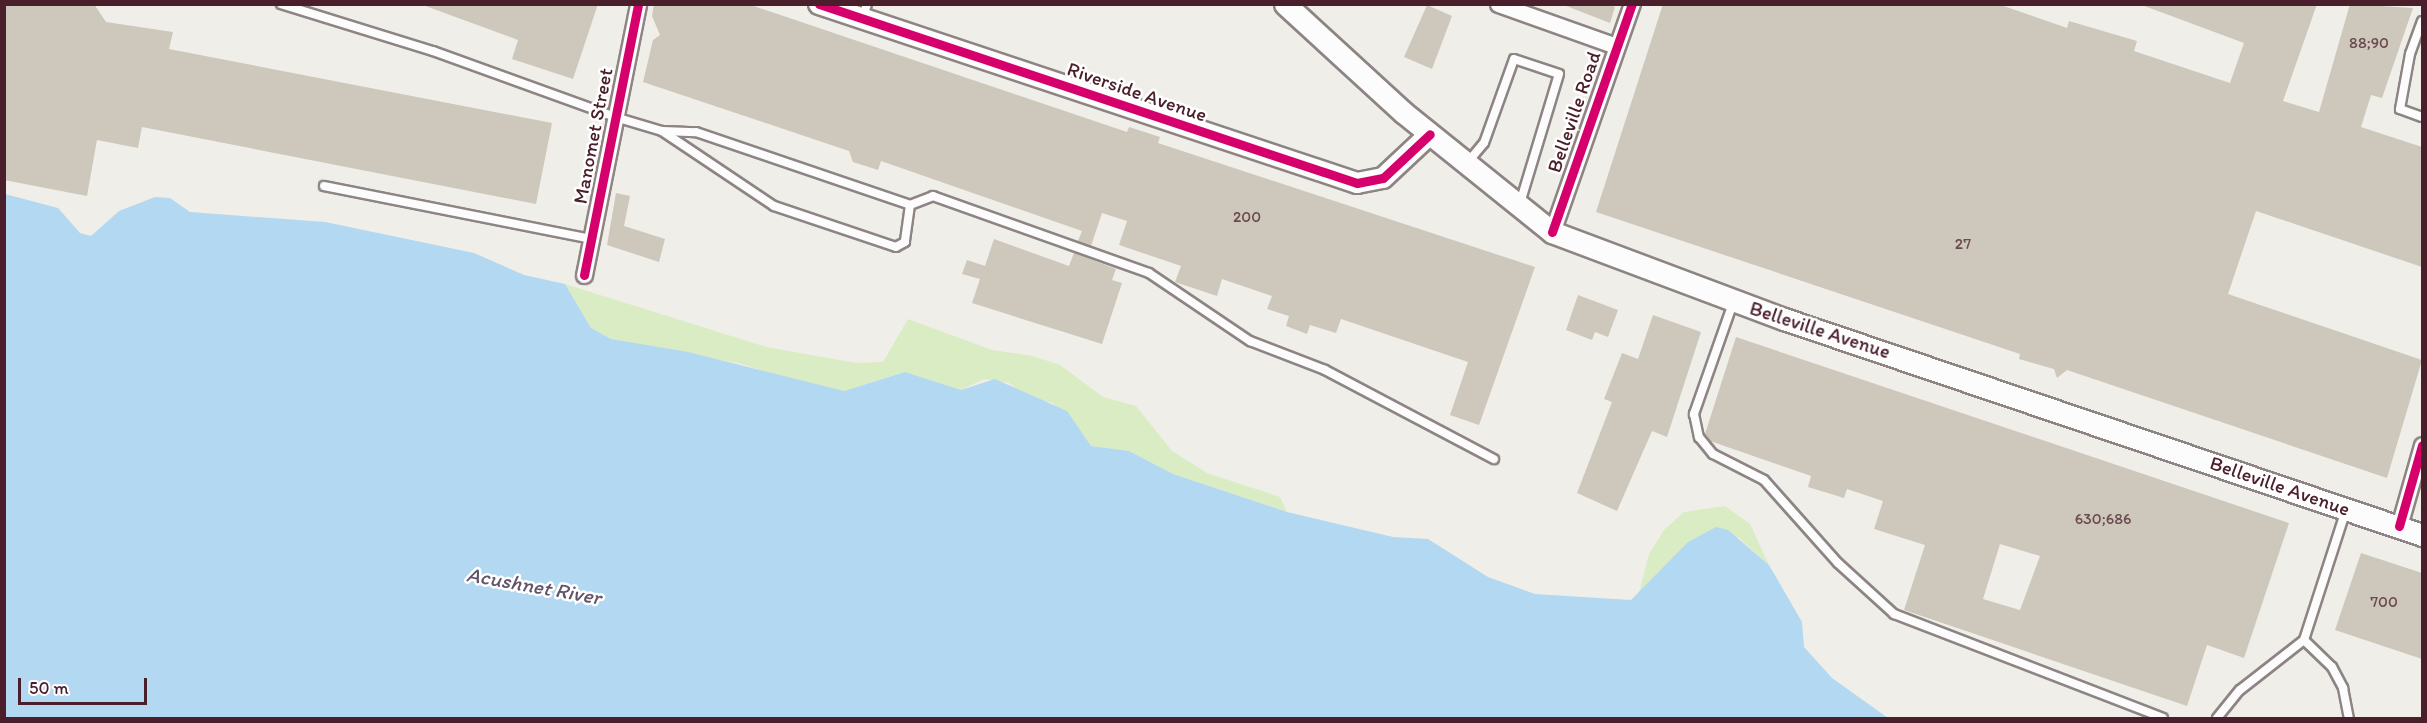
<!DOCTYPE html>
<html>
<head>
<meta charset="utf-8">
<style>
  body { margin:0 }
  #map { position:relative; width:2427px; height:723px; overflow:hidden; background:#f0eee8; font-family:Itim,sans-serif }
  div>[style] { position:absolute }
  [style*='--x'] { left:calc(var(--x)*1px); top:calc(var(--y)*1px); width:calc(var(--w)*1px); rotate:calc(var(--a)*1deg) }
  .green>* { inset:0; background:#d9ecc3 }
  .water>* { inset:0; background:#b2d8f2 }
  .building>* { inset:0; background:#cdc8bb }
  .roads { filter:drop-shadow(2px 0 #8d8483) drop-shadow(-2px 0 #8d8483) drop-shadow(0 2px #8d8483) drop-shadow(0 -2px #8d8483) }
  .service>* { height:8px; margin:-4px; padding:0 4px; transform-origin:4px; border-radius:4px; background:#fdfcfc }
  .minor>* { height:15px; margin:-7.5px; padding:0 7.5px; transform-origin:7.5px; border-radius:7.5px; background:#fdfcfc }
  .tertiary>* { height:20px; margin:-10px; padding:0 10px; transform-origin:10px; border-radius:10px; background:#fdfcfc }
  .secondary>* { height:21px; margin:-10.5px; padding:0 10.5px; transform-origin:10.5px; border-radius:10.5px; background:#fdfcfc }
  .cycleway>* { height:9px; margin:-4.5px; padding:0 4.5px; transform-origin:4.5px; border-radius:4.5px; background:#d6006c }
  span { translate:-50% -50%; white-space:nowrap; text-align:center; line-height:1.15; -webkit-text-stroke:5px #fff; paint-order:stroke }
  .number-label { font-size:16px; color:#6b494f }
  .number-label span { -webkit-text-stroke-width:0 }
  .street-label { font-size:20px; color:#4a1f2b }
  .water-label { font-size:21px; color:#615468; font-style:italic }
  .frame { position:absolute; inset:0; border:6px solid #4a1f2b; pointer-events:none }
  .scale { position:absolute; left:18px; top:678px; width:129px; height:27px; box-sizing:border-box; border:3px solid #4a1f2b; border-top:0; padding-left:8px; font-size:18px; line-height:21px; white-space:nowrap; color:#4a1f2b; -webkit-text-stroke:4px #fff; paint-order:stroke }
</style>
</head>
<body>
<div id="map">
  <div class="green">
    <i style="clip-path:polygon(565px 284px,766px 347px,856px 363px,883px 362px,908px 319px,992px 350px,1033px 356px,1060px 365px,1103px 397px,1136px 406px,1172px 451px,1207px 473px,1280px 497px,1287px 512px,1173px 474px,1129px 451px,1091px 446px,1053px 403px,1025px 396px,1009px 383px,984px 379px,961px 390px,905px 372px,844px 391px,806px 384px,742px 364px,611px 339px,591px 328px)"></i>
    <i style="clip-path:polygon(1725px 506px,1750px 524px,1769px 565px,1738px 537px,1639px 593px,1649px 554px,1664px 530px,1684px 512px)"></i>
  </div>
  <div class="water">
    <i style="clip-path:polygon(5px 194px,58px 208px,80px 233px,91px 236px,119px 211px,155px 197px,170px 198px,190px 212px,325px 222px,474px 253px,524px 275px,565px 284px,591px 328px,611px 339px,688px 352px,844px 391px,905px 372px,961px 390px,995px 379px,1067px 411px,1091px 446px,1129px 451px,1173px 474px,1287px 512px,1393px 537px,1428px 539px,1488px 577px,1535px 594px,1631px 600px,1688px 542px,1716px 527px,1728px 530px,1769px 565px,1802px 622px,1804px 647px,1832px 678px,1888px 718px,5px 718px)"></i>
  </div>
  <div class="building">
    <i style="clip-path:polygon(4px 4px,94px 4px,106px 22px,173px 32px,169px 49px,552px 123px,536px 204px,142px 127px,138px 148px,97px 140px,87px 196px,4px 180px)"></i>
    <i style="clip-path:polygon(420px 4px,598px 4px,573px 79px,512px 59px,518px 40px)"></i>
    <i style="clip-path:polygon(654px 4px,748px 4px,1127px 132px,1129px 127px,1160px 137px,1158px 143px,1535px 267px,1479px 425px,1450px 415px,1468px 362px,1341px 319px,1336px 333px,1310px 325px,1307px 334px,1286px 326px,1289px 316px,1267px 309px,1272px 296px,1222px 279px,1217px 296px,1175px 282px,1181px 266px,1119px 245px,1127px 221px,1102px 213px,1091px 246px,1078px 241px,1082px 231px,881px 161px,878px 170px,853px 162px,849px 151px,643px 82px,653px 40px,660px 35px,652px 16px)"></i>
    <i style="clip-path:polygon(1561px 4px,1607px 4px,1615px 7px,1610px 23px)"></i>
    <i style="clip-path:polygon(1663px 4px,1998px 4px,2067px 28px,2069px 21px,2137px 41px,2134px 51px,2230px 83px,2244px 43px,2139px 4px,2317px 4px,2283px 101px,2319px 112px,2350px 4px,2413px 8px,2382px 98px,2371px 95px,2361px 127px,2422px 147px,2422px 267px,2256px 211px,2228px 294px,2422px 360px,2387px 478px,2067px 370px,2057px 378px,2054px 369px,2019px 359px,2020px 354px,1596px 212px)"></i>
    <i style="clip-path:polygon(1427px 5px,1452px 16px,1432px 69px,1404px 57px)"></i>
    <i style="clip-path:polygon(616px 193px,630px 196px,624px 226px,665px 239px,659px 262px,607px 245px)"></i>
    <i style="clip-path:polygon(994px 239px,1069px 266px,1074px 253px,1116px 269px,1112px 280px,1122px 283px,1102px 344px,972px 303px,980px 279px,962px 274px,967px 260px,985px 266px)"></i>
    <i style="clip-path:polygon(1578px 295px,1618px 310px,1608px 337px,1595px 332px,1592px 340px,1566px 330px)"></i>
    <i style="clip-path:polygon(1653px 315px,1701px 332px,1667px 437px,1652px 431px,1617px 511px,1577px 493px,1612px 402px,1604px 399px,1622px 353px,1638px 359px)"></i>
    <i style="clip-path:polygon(evenodd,1736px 337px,2289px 523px,2244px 658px,2207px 645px,2187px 706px,1904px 610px,1925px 545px,1874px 529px,1883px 501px,1847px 489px,1844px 498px,1808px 487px,1811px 476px,1710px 441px,1705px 434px,1736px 337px,2000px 544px,2040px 556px,2020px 610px,1983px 599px,2000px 544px)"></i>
    <i style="clip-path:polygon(2361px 553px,2422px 573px,2422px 659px,2335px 630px)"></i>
  </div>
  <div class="roads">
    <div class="service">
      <i style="--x:281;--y:4;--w:159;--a:17.2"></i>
      <i style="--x:433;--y:51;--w:194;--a:19.9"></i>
      <i style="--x:615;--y:117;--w:49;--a:16.6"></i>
      <i style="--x:662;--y:131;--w:34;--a:2"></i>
      <i style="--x:696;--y:132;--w:226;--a:18.8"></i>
      <i style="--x:910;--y:205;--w:37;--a:98"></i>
      <i style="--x:905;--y:242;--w:10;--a:151"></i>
      <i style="--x:896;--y:247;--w:129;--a:-161.4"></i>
      <i style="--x:774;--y:206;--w:135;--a:-146.2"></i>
      <i style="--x:863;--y:17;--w:14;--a:-73"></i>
      <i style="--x:2422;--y:21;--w:35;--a:110"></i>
      <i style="--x:2410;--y:54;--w:56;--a:100.3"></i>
      <i style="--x:2400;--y:109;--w:23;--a:20"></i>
      <i style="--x:1467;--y:163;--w:26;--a:-50"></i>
      <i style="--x:1484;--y:143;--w:89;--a:-70.3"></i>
      <i style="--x:1514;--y:59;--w:47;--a:18.4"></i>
      <i style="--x:1559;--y:74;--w:135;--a:106.8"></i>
      <i style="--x:324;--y:186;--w:272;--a:11.2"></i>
      <i style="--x:910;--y:205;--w:25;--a:-21"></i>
      <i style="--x:933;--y:196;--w:229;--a:19.6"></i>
      <i style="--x:1149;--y:273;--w:122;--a:34"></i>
      <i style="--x:1250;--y:341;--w:80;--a:21.1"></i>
      <i style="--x:1325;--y:370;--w:191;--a:27.8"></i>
      <i style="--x:1733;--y:303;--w:118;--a:109.4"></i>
      <i style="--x:1694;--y:414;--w:24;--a:78"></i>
      <i style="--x:1699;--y:437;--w:22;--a:51"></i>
      <i style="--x:1713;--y:454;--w:57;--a:27"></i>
      <i style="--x:1764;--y:480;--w:111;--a:48.3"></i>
      <i style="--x:1838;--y:563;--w:76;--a:42.3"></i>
      <i style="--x:1894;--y:614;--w:288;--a:21.1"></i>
      <i style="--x:2304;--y:640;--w:39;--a:44"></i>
      <i style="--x:2332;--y:667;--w:24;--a:62"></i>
      <i style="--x:2343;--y:688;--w:31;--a:79"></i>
      <i style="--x:2217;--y:718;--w:36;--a:-51"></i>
      <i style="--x:2240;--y:690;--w:81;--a:-38"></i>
      <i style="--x:2304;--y:640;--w:137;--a:-72.1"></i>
    </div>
    <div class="minor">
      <i style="--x:1498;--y:4;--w:125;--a:19.6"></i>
      <i style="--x:1552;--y:232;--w:242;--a:-70.7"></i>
      <i style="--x:584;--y:275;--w:276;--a:-78.7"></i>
      <i style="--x:2399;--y:526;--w:84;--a:-74.1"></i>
    </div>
    <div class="tertiary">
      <i style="--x:819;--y:4;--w:567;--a:18.4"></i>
      <i style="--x:1357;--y:183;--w:26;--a:-11"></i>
      <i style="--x:1383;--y:178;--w:64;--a:-43.1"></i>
    </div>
    <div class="secondary">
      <i style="--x:1285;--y:4;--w:161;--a:42.5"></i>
      <i style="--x:1404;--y:113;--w:190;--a:38.8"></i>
      <i style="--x:1552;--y:232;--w:248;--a:20.6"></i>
      <i style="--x:1784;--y:319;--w:674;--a:18.7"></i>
    </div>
  </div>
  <div class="cycleway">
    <i style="--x:819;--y:4;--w:567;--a:18.4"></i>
    <i style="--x:1357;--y:183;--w:26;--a:-11"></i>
    <i style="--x:1383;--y:178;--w:64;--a:-43.1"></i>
    <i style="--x:1552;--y:232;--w:242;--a:-70.7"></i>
    <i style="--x:584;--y:275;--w:276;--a:-78.7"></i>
    <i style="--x:2399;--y:526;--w:84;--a:-74.1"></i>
  </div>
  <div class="number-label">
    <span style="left:2369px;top:43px">88;90</span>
    <span style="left:1247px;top:217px">200</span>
    <span style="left:1963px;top:244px">27</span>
    <span style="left:2103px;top:519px">630;686</span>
    <span style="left:2384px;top:602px">700</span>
  </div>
  <div class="street-label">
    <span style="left:1137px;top:92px;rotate:19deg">Riverside Avenue</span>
    <span style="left:1574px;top:112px;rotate:-71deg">Belleville Road</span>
    <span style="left:593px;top:136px;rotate:-79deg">Manomet Street</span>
    <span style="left:1820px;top:330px;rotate:18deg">Belleville Avenue</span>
    <span style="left:2280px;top:486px;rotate:19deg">Belleville Avenue</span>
  </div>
  <div class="water-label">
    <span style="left:534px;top:586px;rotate:10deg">Acushnet River</span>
  </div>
  <div class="frame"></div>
  <div class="scale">50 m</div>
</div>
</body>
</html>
